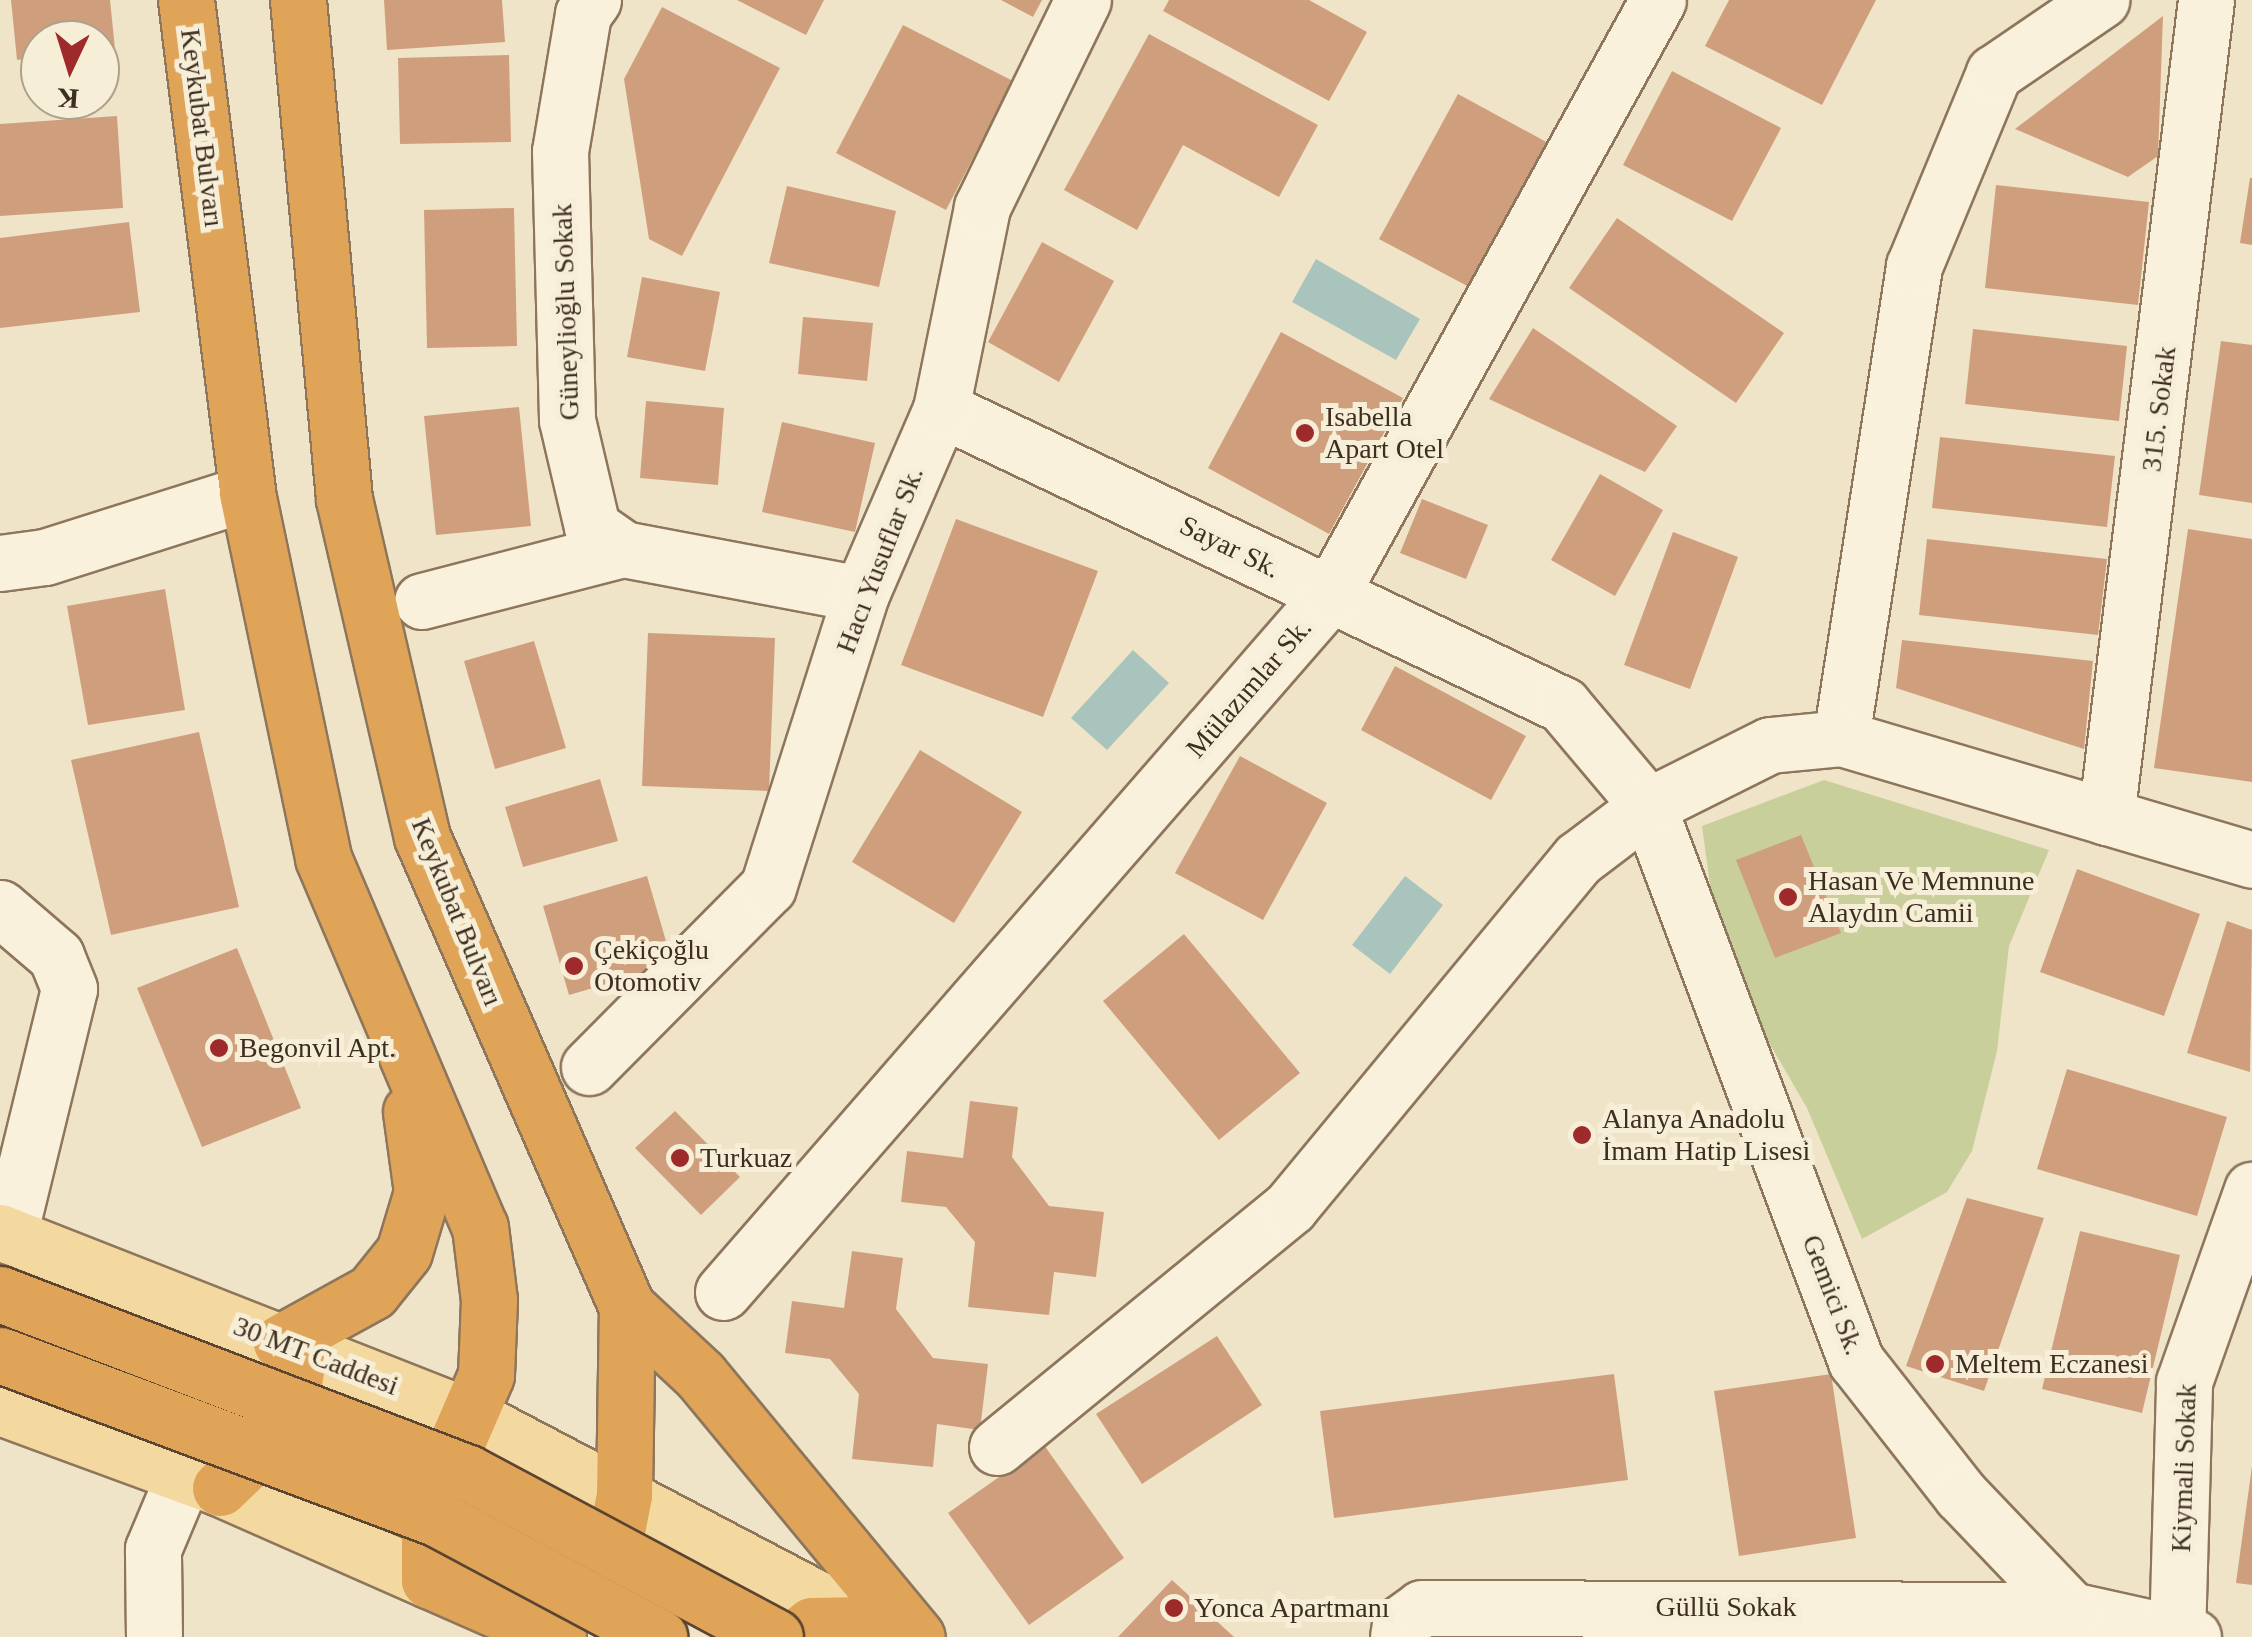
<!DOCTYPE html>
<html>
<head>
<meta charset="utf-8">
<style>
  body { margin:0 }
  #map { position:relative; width:2252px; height:1637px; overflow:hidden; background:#f0e4c8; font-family:Georgia,serif }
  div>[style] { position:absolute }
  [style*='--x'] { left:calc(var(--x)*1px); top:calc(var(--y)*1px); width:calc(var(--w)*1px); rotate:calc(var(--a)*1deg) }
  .green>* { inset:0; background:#c9cf9b }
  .water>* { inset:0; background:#a9c4bc }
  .building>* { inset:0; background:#cf9f7d }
  .roads { filter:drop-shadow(2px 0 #8d765c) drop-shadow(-2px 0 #8d765c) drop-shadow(0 2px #8d765c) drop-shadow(0 -2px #8d765c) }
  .minor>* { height:55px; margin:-27.5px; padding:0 27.5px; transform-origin:27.5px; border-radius:27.5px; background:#faf1dc }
  .major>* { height:55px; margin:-27.5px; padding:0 27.5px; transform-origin:27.5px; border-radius:27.5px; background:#f3d9a0 }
  .highway>* { height:55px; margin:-27.5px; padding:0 27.5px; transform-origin:27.5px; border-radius:27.5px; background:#e0a458 }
  .bridges { filter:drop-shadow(2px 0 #5b4430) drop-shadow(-2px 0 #5b4430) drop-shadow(0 2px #5b4430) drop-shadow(0 -2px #5b4430) }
  .highway-bridge>* { height:55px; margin:-27.5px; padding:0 27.5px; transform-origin:27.5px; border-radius:27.5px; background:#e0a458 }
  .dots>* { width:28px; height:28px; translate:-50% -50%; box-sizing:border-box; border:5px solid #f7eed8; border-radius:50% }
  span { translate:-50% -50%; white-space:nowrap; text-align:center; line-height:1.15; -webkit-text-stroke:10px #f7eed8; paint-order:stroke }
  .street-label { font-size:28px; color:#3d2e20 }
  .poi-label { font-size:28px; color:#3d2e20 }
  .left { translate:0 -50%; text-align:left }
  .north { position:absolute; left:20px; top:20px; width:100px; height:100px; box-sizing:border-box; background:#f7eed8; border:2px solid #ada18e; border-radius:50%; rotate:184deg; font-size:28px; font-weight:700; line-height:40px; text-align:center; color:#3d2e20 }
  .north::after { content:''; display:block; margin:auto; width:35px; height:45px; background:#9e2a2b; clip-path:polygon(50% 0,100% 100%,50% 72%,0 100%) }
</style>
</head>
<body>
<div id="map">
  <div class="green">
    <i style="clip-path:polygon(1824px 780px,2049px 850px,2009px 946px,1997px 1051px,1972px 1151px,1947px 1192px,1862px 1239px,1807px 1108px,1720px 958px,1702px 826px)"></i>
  </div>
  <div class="water">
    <i style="clip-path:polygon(1316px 259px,1420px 319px,1396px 360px,1292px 302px)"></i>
    <i style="clip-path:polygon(1133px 650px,1169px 683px,1107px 750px,1071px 718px)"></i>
    <i style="clip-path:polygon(1405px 876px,1443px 905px,1390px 974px,1352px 945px)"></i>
  </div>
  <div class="building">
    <i style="clip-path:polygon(11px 0,110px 0,115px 49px,100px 50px,100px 40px,40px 40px,40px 57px,17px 60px)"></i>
    <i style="clip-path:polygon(384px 0,502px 0,505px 42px,387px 50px)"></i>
    <i style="clip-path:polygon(737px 0,824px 0,806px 35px)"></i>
    <i style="clip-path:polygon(1001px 0,1042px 0,1033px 17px)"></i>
    <i style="clip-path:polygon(1169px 0,1309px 0,1367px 32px,1329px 101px,1163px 11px)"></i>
    <i style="clip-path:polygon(1729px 0,1876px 0,1822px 105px,1705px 46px)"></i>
    <i style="clip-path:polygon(662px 7px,780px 68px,682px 256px,649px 239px,624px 79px)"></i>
    <i style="clip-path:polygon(2163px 16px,2158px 156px,2128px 177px,2015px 129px)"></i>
    <i style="clip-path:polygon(903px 25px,1013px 81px,946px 210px,836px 153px)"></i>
    <i style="clip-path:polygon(1149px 34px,1318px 125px,1279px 197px,1183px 145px,1137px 230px,1064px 190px)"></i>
    <i style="clip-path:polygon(509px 55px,511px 142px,400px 144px,398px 58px)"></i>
    <i style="clip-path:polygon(1672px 71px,1781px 128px,1732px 221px,1623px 165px)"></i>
    <i style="clip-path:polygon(1458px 94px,1550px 144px,1471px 288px,1379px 239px)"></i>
    <i style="clip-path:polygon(117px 116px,123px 208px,0 216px,0 124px)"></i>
    <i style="clip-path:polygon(2250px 178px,2252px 178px,2252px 245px,2240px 243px)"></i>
    <i style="clip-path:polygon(1996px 185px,2149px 202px,2138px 305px,1985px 288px)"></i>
    <i style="clip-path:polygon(787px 186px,896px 211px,879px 287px,769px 263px)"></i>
    <i style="clip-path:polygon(514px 208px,517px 346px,427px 348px,424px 210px)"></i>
    <i style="clip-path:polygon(1617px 218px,1784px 333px,1736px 403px,1569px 288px)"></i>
    <i style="clip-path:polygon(129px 222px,140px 312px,0 328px,0 238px)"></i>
    <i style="clip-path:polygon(1042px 242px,1114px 281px,1059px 382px,988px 342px)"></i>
    <i style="clip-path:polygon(642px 277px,720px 292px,705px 371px,627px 357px)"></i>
    <i style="clip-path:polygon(803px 317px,873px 323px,867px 381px,798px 374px)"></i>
    <i style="clip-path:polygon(1533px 328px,1677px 426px,1645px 472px,1489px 399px)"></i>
    <i style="clip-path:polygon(1973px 329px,2127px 346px,2119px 421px,1965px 404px)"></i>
    <i style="clip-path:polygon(1281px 332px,1403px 398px,1329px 534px,1208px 468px)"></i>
    <i style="clip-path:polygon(2221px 341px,2252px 345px,2252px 503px,2199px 495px)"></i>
    <i style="clip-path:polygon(646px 401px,724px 408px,718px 485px,640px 478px)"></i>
    <i style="clip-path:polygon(519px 407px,531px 526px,436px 535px,424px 416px)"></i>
    <i style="clip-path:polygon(782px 422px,875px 443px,855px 532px,762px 512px)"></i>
    <i style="clip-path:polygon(1940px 437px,2115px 456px,2107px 527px,1932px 508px)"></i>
    <i style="clip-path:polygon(1600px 474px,1663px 510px,1615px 596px,1551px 560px)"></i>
    <i style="clip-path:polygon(1422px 499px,1488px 525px,1466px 579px,1400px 553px)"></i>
    <i style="clip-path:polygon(956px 519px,1098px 571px,1043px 717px,901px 665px)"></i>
    <i style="clip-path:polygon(2188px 529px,2252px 539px,2252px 782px,2154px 768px)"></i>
    <i style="clip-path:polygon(1673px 532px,1738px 557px,1690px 689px,1624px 665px)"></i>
    <i style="clip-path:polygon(1927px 539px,2107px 559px,2098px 635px,1919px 615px)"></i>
    <i style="clip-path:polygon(165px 589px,185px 710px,88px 725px,67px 606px)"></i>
    <i style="clip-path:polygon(648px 633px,775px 638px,769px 791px,642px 786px)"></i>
    <i style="clip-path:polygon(1902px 640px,2093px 661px,2084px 749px,1896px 688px)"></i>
    <i style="clip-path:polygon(534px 641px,566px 748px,495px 769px,464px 661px)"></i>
    <i style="clip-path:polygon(1395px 666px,1526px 736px,1491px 800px,1361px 730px)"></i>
    <i style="clip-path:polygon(199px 732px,239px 907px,111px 935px,71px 760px)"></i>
    <i style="clip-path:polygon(920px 750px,1022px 812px,954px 923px,852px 862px)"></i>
    <i style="clip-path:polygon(1240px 756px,1327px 803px,1263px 920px,1175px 873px)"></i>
    <i style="clip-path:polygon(600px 779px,618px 841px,523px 867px,505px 807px)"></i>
    <i style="clip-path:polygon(1801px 835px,1841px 933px,1775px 958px,1736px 860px)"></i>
    <i style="clip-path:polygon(2077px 869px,2200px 914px,2164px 1016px,2040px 972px)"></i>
    <i style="clip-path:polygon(647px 876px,673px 965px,569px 995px,543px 906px)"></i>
    <i style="clip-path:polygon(2227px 921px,2252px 930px,2250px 1072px,2187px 1053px)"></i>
    <i style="clip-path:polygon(1184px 934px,1300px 1073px,1219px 1140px,1103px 1001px)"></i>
    <i style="clip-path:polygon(237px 948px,301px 1108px,202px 1147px,137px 988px)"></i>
    <i style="clip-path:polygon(2067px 1069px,2227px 1117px,2197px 1216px,2037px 1169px)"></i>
    <i style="clip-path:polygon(970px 1101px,1018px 1107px,1012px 1157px,1049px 1206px,1104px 1212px,1096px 1277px,1054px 1272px,1049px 1315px,968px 1307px,975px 1242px,946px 1207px,901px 1202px,907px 1151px,963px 1158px)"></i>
    <i style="clip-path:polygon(675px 1111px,740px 1177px,701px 1215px,635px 1148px)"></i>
    <i style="clip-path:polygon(1967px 1198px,2044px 1218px,1984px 1391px,1906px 1366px)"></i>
    <i style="clip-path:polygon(2080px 1231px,2180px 1255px,2142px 1413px,2042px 1389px)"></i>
    <i style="clip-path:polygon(852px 1251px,903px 1258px,896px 1309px,933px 1358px,988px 1364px,980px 1430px,937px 1424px,933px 1467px,852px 1459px,859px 1394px,830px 1359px,785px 1353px,792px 1301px,844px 1308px)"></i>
    <i style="clip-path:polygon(1217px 1336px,1262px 1405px,1142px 1484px,1096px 1414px)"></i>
    <i style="clip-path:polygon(1614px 1374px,1628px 1480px,1334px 1518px,1320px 1411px)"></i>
    <i style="clip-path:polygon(1831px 1374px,1856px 1538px,1739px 1556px,1714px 1391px)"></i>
    <i style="clip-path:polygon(1044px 1445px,1124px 1558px,1029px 1625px,948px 1513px)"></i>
    <i style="clip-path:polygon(2252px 1466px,2252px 1585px,2236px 1583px)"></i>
    <i style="clip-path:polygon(1172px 1580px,1234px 1637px,1118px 1637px)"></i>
  </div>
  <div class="roads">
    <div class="minor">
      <i style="--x:593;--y:0;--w:17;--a:126"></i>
      <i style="--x:583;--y:14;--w:139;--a:99.5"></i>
      <i style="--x:560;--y:151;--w:269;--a:88.5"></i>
      <i style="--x:567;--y:420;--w:110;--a:76.8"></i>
      <i style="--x:592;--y:527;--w:38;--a:35"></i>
      <i style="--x:623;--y:549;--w:242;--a:10.7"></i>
      <i style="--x:941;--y:409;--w:689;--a:25.45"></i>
      <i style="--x:1563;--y:705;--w:132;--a:49.9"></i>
      <i style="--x:1648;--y:806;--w:593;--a:69.46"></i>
      <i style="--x:1856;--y:1361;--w:170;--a:51.9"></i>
      <i style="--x:1961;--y:1495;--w:159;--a:46.3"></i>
      <i style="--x:2071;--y:1610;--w:125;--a:12.5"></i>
      <i style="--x:0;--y:563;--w:45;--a:-7.6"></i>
      <i style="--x:45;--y:557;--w:212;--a:-17.6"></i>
      <i style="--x:422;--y:601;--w:208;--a:-14.5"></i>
      <i style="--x:1841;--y:738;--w:478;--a:-81.2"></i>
      <i style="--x:1914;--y:266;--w:209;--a:-67.5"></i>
      <i style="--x:1994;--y:73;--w:130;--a:-34.3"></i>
      <i style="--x:2106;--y:817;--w:823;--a:-83.02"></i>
      <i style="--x:0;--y:908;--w:74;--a:40.6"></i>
      <i style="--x:56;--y:956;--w:35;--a:68"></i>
      <i style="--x:69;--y:989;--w:254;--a:103.7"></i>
      <i style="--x:589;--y:1067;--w:254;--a:-45.2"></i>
      <i style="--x:768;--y:887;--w:307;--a:-72.4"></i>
      <i style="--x:861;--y:594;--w:202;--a:-66.6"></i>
      <i style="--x:941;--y:409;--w:206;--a:-78.5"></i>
      <i style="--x:982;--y:207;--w:230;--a:-64"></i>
      <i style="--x:723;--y:1292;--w:924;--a:-48.95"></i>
      <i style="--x:1330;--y:595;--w:679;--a:-61.13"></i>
      <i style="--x:997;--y:1447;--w:379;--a:-39.3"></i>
      <i style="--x:1290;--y:1207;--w:452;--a:-50.4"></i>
      <i style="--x:1578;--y:859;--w:88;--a:-37.1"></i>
      <i style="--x:1648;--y:806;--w:136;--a:-26.6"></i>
      <i style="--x:1770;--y:745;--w:71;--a:-5.6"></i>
      <i style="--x:1841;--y:738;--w:429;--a:16.5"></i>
      <i style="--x:154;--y:1637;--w:88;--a:-90.7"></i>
      <i style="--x:153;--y:1549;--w:75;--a:-67.2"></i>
      <i style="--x:1398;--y:1637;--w:13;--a:-81"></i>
      <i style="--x:1400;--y:1624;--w:27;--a:-36"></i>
      <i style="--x:1422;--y:1608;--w:649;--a:0.18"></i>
      <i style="--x:2177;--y:1637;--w:255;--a:-88.4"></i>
      <i style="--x:2184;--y:1382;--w:204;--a:-70.5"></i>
    </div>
    <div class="major">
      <i style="--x:0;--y:1232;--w:508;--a:21.47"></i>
      <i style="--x:473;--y:1418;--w:462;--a:27.7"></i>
      <i style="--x:0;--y:1407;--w:234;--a:20.2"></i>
      <i style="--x:220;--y:1488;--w:228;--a:23.8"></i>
    </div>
    <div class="highway">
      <i style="--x:186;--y:0;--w:497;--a:82.9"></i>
      <i style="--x:247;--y:493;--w:373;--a:78.2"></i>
      <i style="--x:323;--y:858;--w:401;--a:67"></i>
      <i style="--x:480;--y:1227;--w:74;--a:83"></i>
      <i style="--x:489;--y:1300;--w:75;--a:92.3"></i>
      <i style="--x:486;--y:1375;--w:113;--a:113.4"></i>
      <i style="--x:441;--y:1479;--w:53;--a:103"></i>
      <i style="--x:429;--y:1531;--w:49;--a:90"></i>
      <i style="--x:429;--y:1580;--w:141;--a:23.8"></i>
      <i style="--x:298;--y:0;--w:501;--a:84.73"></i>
      <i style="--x:344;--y:499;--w:347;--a:77"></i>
      <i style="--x:422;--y:837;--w:513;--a:66.43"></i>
      <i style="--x:627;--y:1307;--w:100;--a:43"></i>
      <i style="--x:700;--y:1375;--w:340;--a:50.4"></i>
      <i style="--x:220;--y:1488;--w:95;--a:-44.1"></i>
      <i style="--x:288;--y:1422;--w:59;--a:-81.2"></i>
      <i style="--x:297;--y:1364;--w:27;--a:-126"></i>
      <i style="--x:281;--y:1342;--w:104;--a:-28.8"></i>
      <i style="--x:372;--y:1292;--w:51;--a:-51.3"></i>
      <i style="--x:404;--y:1252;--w:63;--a:-73.3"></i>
      <i style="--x:422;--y:1192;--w:81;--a:-97.8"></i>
      <i style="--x:595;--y:1593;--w:20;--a:-49"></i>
      <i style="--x:608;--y:1578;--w:85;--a:-79.1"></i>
      <i style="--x:624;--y:1495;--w:188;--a:-89.1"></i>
      <i style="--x:796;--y:1637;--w:20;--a:-37"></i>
      <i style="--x:812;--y:1625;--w:52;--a:-1.1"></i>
    </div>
  </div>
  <div class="bridges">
    <div class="highway-bridge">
      <i style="--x:0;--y:1294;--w:501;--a:20.93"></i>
      <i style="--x:468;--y:1473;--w:348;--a:28.1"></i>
      <i style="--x:0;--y:1355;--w:468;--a:20.5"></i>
      <i style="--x:438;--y:1519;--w:251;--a:28.1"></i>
    </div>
  </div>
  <div class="dots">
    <i style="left:1305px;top:433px;background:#9e2a2b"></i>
    <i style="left:1788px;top:897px;background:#9e2a2b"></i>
    <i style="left:574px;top:966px;background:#9e2a2b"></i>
    <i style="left:219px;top:1048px;background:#9e2a2b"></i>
    <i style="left:1582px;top:1135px;background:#9e2a2b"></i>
    <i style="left:680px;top:1158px;background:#9e2a2b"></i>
    <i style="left:1935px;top:1364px;background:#9e2a2b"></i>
    <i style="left:1174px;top:1608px;background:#9e2a2b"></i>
  </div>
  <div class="street-label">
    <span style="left:202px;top:128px;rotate:83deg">Keykubat Bulvarı</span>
    <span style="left:566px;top:312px;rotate:-92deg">Güneylioğlu Sokak</span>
    <span style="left:2159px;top:409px;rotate:-83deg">315. Sokak</span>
    <span style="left:1230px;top:547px;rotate:26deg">Sayar Sk.</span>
    <span style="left:880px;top:560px;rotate:-69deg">Hacı Yusuflar Sk.</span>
    <span style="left:1249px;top:688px;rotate:-49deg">Mülazımlar Sk.</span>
    <span style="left:457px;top:912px;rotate:68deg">Keykubat Bulvarı</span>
    <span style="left:1833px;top:1295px;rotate:69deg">Gemici Sk.</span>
    <span style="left:316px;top:1356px;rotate:21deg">30 MT Caddesi</span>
    <span style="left:2184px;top:1468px;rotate:-88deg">Kiymali Sokak</span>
    <span style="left:1726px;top:1607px">Güllü Sokak</span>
  </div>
  <div class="poi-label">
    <span class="left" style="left:1325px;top:433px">Isabella<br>Apart Otel</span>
    <span class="left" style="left:1808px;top:897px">Hasan Ve Memnune<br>Alaydın Camii</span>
    <span class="left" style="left:594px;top:966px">Çekiçoğlu<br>Otomotiv</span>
    <span class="left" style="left:239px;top:1048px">Begonvil Apt.</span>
    <span class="left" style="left:1602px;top:1135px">Alanya Anadolu<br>İmam Hatip Lisesi</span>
    <span class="left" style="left:700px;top:1158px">Turkuaz</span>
    <span class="left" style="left:1955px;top:1364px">Meltem Eczanesi</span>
    <span class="left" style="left:1194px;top:1608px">Yonca Apartmanı</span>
  </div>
  <div class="north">K</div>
</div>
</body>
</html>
